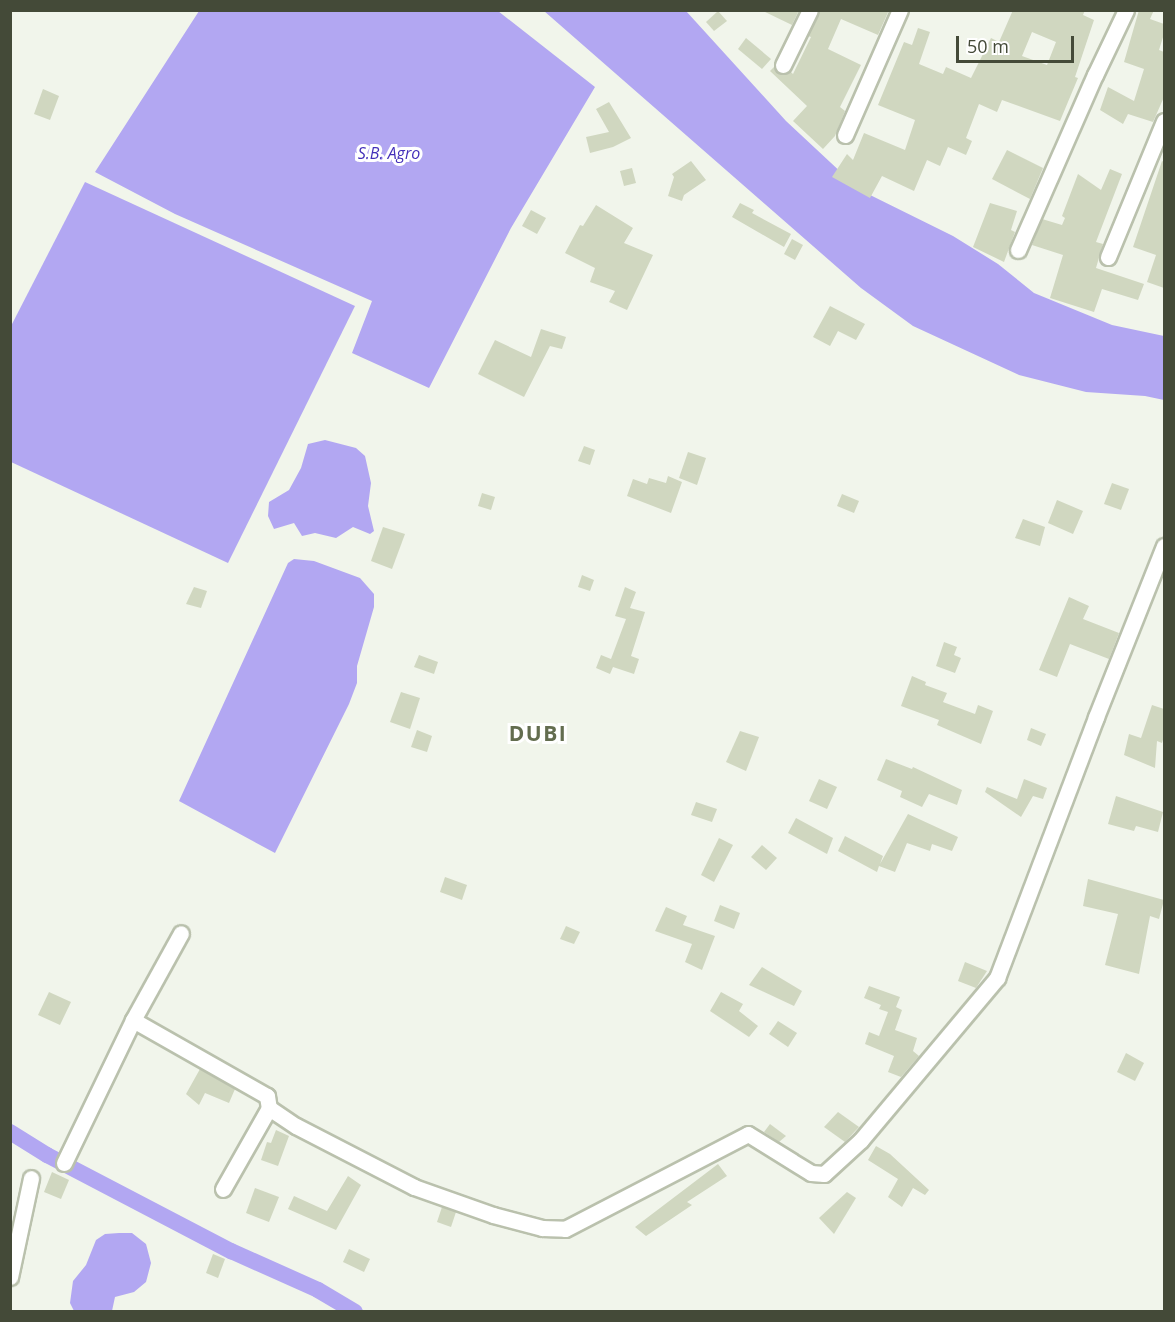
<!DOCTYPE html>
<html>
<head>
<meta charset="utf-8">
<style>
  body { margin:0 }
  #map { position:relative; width:1175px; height:1322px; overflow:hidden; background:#f1f5eb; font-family:"Open Sans",sans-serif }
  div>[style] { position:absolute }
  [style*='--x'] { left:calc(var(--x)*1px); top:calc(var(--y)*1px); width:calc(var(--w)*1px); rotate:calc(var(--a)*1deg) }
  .water>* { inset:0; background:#b2a7f2 }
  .canal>* { height:16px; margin:-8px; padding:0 8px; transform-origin:8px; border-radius:8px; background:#b2a7f2 }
  .building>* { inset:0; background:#d0d7c0 }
  .roads { filter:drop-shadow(2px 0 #bac1ad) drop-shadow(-2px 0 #bac1ad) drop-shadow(0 2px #bac1ad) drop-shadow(0 -2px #bac1ad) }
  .street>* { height:15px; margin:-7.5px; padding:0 7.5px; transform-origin:7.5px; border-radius:7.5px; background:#fff }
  span { translate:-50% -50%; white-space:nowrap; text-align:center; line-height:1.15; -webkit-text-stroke:6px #fff; paint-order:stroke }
  .water-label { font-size:16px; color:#432fb9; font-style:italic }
  .district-label { font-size:21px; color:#636d4f; font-weight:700; letter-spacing:1.5px }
  .frame { position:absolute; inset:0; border:12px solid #444a38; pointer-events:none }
  .scale { position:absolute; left:956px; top:36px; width:118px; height:27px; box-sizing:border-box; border:3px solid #444a38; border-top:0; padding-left:8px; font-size:18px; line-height:21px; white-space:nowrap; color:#444a38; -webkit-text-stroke:4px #fff; paint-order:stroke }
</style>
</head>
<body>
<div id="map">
  <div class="water">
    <i style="clip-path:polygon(199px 11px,498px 11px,595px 87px,511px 228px,429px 388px,352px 353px,372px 301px,175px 214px,95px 172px)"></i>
    <i style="clip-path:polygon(544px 11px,686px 11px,786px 121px,860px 190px,953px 236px,998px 264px,1034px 293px,1112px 325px,1164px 336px,1164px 400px,1145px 396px,1086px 392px,1019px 375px,913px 326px,861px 288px)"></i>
    <i style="clip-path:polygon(85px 182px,355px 306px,228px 563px,11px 462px,11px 326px)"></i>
    <i style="clip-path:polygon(325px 440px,356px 448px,365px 456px,371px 483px,368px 506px,374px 531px,370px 534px,353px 527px,336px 538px,315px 533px,302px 536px,294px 523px,274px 529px,268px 516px,269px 502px,289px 490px,301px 468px,308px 444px)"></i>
    <i style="clip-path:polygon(294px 559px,314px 561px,360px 578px,374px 594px,374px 607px,357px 666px,357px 683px,349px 704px,275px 853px,179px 801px,288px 563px)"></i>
    <i style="clip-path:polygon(119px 1233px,132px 1233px,146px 1244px,151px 1263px,146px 1282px,134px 1292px,115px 1297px,112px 1311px,74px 1311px,70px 1303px,73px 1281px,86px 1265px,96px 1240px,105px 1234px)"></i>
  </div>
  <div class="canal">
    <i style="--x:10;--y:1132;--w:44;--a:31.9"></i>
    <i style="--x:47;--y:1155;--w:208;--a:27.6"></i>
    <i style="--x:231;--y:1251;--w:95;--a:24.1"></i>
    <i style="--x:318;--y:1290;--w:43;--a:30.7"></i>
  </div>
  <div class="building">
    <i style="clip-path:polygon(761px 10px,799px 10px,792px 25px)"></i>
    <i style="clip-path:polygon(820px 10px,889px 10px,878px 35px,841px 19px,828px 49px,861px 65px,840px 107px,845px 111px,835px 136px,823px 149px,793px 121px,807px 106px,770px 71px,774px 67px,779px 74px,790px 71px,793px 74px,811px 37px,808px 36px)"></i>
    <i style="clip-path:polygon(evenodd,1013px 10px,1085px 10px,1083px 15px,1094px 20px,1075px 77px,1078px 78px,1060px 121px,1002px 100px,997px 112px,979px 104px,966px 138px,972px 141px,966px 155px,948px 147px,940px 166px,927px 160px,914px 191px,882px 176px,870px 198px,832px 177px,847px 154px,853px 160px,864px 133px,905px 150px,915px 120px,878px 105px,904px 42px,912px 45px,918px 28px,930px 32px,919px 64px,943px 74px,946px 67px,971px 78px,991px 38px,999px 42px,1013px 10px,1032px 32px,1056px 42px,1047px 65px,1022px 56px,1032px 32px)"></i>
    <i style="clip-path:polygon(1139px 10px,1154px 10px,1150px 19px,1164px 24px,1164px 34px,1159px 50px,1164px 52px,1164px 97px,1153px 122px,1128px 114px,1123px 124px,1100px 110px,1108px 87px,1134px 101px,1144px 69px,1124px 62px)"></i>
    <i style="clip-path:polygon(718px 11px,727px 21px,714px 31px,706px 22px)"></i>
    <i style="clip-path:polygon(746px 38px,771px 59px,762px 69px,738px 49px)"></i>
    <i style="clip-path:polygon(43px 89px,59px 96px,50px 120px,34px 114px)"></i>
    <i style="clip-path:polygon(609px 102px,631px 138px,613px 147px,590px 153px,586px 137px,609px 132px,596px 109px)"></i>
    <i style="clip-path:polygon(1007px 150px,1043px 168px,1030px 199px,992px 179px)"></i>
    <i style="clip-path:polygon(691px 161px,706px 180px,684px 195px,682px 201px,668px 196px,674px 177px,672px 174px)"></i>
    <i style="clip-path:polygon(1162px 161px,1164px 162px,1164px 288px,1147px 282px,1156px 255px,1133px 247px)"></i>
    <i style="clip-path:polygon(632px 168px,636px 183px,624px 186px,620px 171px)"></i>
    <i style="clip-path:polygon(1110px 169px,1122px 174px,1096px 242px,1103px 244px,1096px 268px,1144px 284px,1138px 300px,1102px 289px,1094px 312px,1050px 298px,1063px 255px,1032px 245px,1042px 219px,1062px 225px,1065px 218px,1062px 216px,1078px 174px,1101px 190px)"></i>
    <i style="clip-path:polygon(740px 203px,754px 210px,752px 213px,791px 234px,784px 247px,732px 217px)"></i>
    <i style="clip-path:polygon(990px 203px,1017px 211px,1011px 230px,1015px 232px,1004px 262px,973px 247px)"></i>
    <i style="clip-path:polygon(596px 205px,633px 228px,624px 243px,653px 255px,627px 310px,609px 302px,615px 291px,590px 282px,595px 268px,565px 253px,580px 225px,583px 226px)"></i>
    <i style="clip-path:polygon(531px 210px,546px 218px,537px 234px,522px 226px)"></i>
    <i style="clip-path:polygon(792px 239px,803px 245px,795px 260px,784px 254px)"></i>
    <i style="clip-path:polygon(830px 306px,865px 324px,856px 340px,838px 331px,830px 346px,813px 337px)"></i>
    <i style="clip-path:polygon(541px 329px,566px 337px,562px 349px,550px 346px,524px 397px,478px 374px,495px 340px,531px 357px)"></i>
    <i style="clip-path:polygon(584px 446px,595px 450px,590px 465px,578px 461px)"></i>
    <i style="clip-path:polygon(688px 452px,706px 458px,697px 485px,679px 478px)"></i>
    <i style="clip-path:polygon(668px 476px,682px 482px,671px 513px,627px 496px,633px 479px,647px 484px,649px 478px,666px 483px)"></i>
    <i style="clip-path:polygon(1112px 483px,1129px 489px,1121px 510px,1104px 504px)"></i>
    <i style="clip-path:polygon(482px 493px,495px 497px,491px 510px,478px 506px)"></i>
    <i style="clip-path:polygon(842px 494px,859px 501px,854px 513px,837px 506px)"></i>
    <i style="clip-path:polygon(1057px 500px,1083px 511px,1073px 534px,1048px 523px)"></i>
    <i style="clip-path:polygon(1023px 519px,1045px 527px,1040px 546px,1015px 538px)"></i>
    <i style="clip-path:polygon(383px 527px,405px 534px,392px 569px,371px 561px)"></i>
    <i style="clip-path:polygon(582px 575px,594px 580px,590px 591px,578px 587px)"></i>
    <i style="clip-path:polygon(194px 587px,207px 591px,201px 608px,186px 604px)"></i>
    <i style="clip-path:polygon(625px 587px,636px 592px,630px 608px,645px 612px,631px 656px,639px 659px,634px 674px,613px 667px,610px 674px,596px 668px,601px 655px,611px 659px,626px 619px,615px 616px)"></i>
    <i style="clip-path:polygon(1069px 597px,1089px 606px,1083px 619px,1119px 633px,1109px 659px,1070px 644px,1057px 677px,1039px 670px)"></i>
    <i style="clip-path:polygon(944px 642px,957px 647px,954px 655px,961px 658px,955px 673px,936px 666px)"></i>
    <i style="clip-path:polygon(419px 655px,438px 662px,434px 674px,414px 667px)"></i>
    <i style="clip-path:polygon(912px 676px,926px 682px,925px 685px,947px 693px,943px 702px,975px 714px,978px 705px,993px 711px,981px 744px,937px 725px,939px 720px,901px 706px)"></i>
    <i style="clip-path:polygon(401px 692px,420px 698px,410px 729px,390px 722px)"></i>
    <i style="clip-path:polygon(1152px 705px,1164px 709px,1164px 736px,1162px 743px,1157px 741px,1155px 768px,1124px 755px,1129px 734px,1141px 738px)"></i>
    <i style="clip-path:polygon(1031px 728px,1046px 734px,1041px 746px,1027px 740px)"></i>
    <i style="clip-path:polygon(417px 730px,432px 736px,427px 752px,411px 747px)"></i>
    <i style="clip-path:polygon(740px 731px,759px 737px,746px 771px,726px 762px)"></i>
    <i style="clip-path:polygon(886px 759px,912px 769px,913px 767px,962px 790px,957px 805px,929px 794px,922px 807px,900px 797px,902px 791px,877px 780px)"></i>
    <i style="clip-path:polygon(819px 779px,837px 787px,827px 809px,809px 801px)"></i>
    <i style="clip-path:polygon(1024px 779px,1047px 788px,1043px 799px,1033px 796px,1021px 817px,985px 792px,987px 787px,1017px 799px)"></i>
    <i style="clip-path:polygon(1116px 796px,1163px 812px,1158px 832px,1136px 826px,1134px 831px,1108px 824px)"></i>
    <i style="clip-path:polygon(696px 802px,717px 809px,712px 822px,691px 815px)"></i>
    <i style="clip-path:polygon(908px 814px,958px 837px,952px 851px,932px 844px,930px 851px,907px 843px,895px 872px,879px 866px,877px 872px,838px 851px,845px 836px,883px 856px,880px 864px)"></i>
    <i style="clip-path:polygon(796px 818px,833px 838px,827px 854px,788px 833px)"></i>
    <i style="clip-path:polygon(719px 838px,733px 845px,714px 882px,701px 875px)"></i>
    <i style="clip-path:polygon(762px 845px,777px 858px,766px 870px,751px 857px)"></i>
    <i style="clip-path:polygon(445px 877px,467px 885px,462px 900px,440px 892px)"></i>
    <i style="clip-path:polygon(1088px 879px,1164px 900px,1159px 919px,1150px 916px,1139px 974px,1105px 965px,1118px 914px,1083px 906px)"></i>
    <i style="clip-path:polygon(720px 905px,740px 913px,734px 929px,714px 921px)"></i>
    <i style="clip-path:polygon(666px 907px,687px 916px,683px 925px,715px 936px,702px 970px,685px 962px,692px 944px,655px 931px)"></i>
    <i style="clip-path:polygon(566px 926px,580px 932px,574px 944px,560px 939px)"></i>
    <i style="clip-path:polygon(965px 962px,987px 971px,976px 988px,958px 981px)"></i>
    <i style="clip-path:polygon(762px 967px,802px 991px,794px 1006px,749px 985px)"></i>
    <i style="clip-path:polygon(869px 986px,900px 997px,896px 1007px,902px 1010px,895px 1030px,917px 1038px,913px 1051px,919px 1056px,901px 1077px,888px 1072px,894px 1056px,865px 1044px,869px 1032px,879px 1036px,888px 1012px,879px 1009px,881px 1005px,864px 998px)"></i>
    <i style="clip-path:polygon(49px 992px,71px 1002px,60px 1025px,38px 1015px)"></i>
    <i style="clip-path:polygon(721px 992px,743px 1004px,739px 1011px,758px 1026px,749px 1037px,710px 1011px)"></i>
    <i style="clip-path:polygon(778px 1021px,797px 1033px,788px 1047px,769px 1034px)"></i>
    <i style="clip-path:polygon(1126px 1053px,1144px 1063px,1135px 1081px,1117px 1072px)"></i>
    <i style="clip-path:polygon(200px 1069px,235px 1089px,229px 1103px,205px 1093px,199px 1105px,186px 1094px)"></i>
    <i style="clip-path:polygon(838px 1112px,859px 1127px,845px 1142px,824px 1127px)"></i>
    <i style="clip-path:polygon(770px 1124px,786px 1136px,779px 1142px,764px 1132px)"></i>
    <i style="clip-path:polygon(276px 1130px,289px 1136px,278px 1166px,261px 1160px,267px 1142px,271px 1143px)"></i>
    <i style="clip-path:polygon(876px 1146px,890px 1154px,929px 1190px,925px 1195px,913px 1188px,902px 1207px,888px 1197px,898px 1179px,868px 1160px)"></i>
    <i style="clip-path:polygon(718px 1164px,727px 1176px,687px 1202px,692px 1205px,646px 1236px,635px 1227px)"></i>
    <i style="clip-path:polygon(52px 1172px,69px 1180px,61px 1199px,44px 1192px)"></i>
    <i style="clip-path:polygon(348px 1176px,361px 1185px,336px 1230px,288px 1209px,294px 1196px,327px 1211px)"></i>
    <i style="clip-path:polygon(255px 1188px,279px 1197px,269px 1222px,246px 1213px)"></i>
    <i style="clip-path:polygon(847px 1192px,856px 1198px,834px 1234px,819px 1218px)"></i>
    <i style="clip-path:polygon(442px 1207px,456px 1212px,451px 1227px,437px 1222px)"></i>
    <i style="clip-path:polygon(349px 1249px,370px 1259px,364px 1272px,343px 1262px)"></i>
    <i style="clip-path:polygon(213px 1254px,225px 1259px,218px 1278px,206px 1273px)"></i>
  </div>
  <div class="roads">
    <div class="street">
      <i style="--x:783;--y:65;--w:61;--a:-63.9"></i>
      <i style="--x:845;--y:135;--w:137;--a:-66.3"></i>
      <i style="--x:1018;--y:250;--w:191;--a:-66.3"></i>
      <i style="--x:1095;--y:75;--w:72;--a:-64.5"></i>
      <i style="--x:1108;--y:257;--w:147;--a:-67.6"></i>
      <i style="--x:133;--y:1020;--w:154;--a:29.6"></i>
      <i style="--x:267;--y:1096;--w:12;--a:81"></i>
      <i style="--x:269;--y:1108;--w:93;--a:119.6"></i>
      <i style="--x:269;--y:1108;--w:32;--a:34"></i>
      <i style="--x:296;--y:1126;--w:133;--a:27.3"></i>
      <i style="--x:414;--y:1187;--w:84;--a:19.5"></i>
      <i style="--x:493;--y:1215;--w:51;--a:14.9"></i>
      <i style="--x:542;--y:1228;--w:23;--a:2"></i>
      <i style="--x:565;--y:1229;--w:206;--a:-27.4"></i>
      <i style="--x:748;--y:1134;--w:74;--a:31.8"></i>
      <i style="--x:811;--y:1173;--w:13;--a:4"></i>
      <i style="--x:824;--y:1174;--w:50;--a:-42.6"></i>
      <i style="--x:861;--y:1140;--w:212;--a:-50"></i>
      <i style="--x:997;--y:978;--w:279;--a:-69.2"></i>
      <i style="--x:1096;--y:717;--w:184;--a:-68.3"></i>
      <i style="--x:64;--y:1163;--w:159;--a:-64.2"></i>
      <i style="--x:133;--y:1020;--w:99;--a:-61.1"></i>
      <i style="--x:10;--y:1277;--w:101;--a:-78"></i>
    </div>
  </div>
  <div class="water-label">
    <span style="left:389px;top:153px">S.B. Agro</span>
  </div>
  <div class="district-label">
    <span style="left:538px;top:733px">DUBI</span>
  </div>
  <div class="frame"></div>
  <div class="scale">50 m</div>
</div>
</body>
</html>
